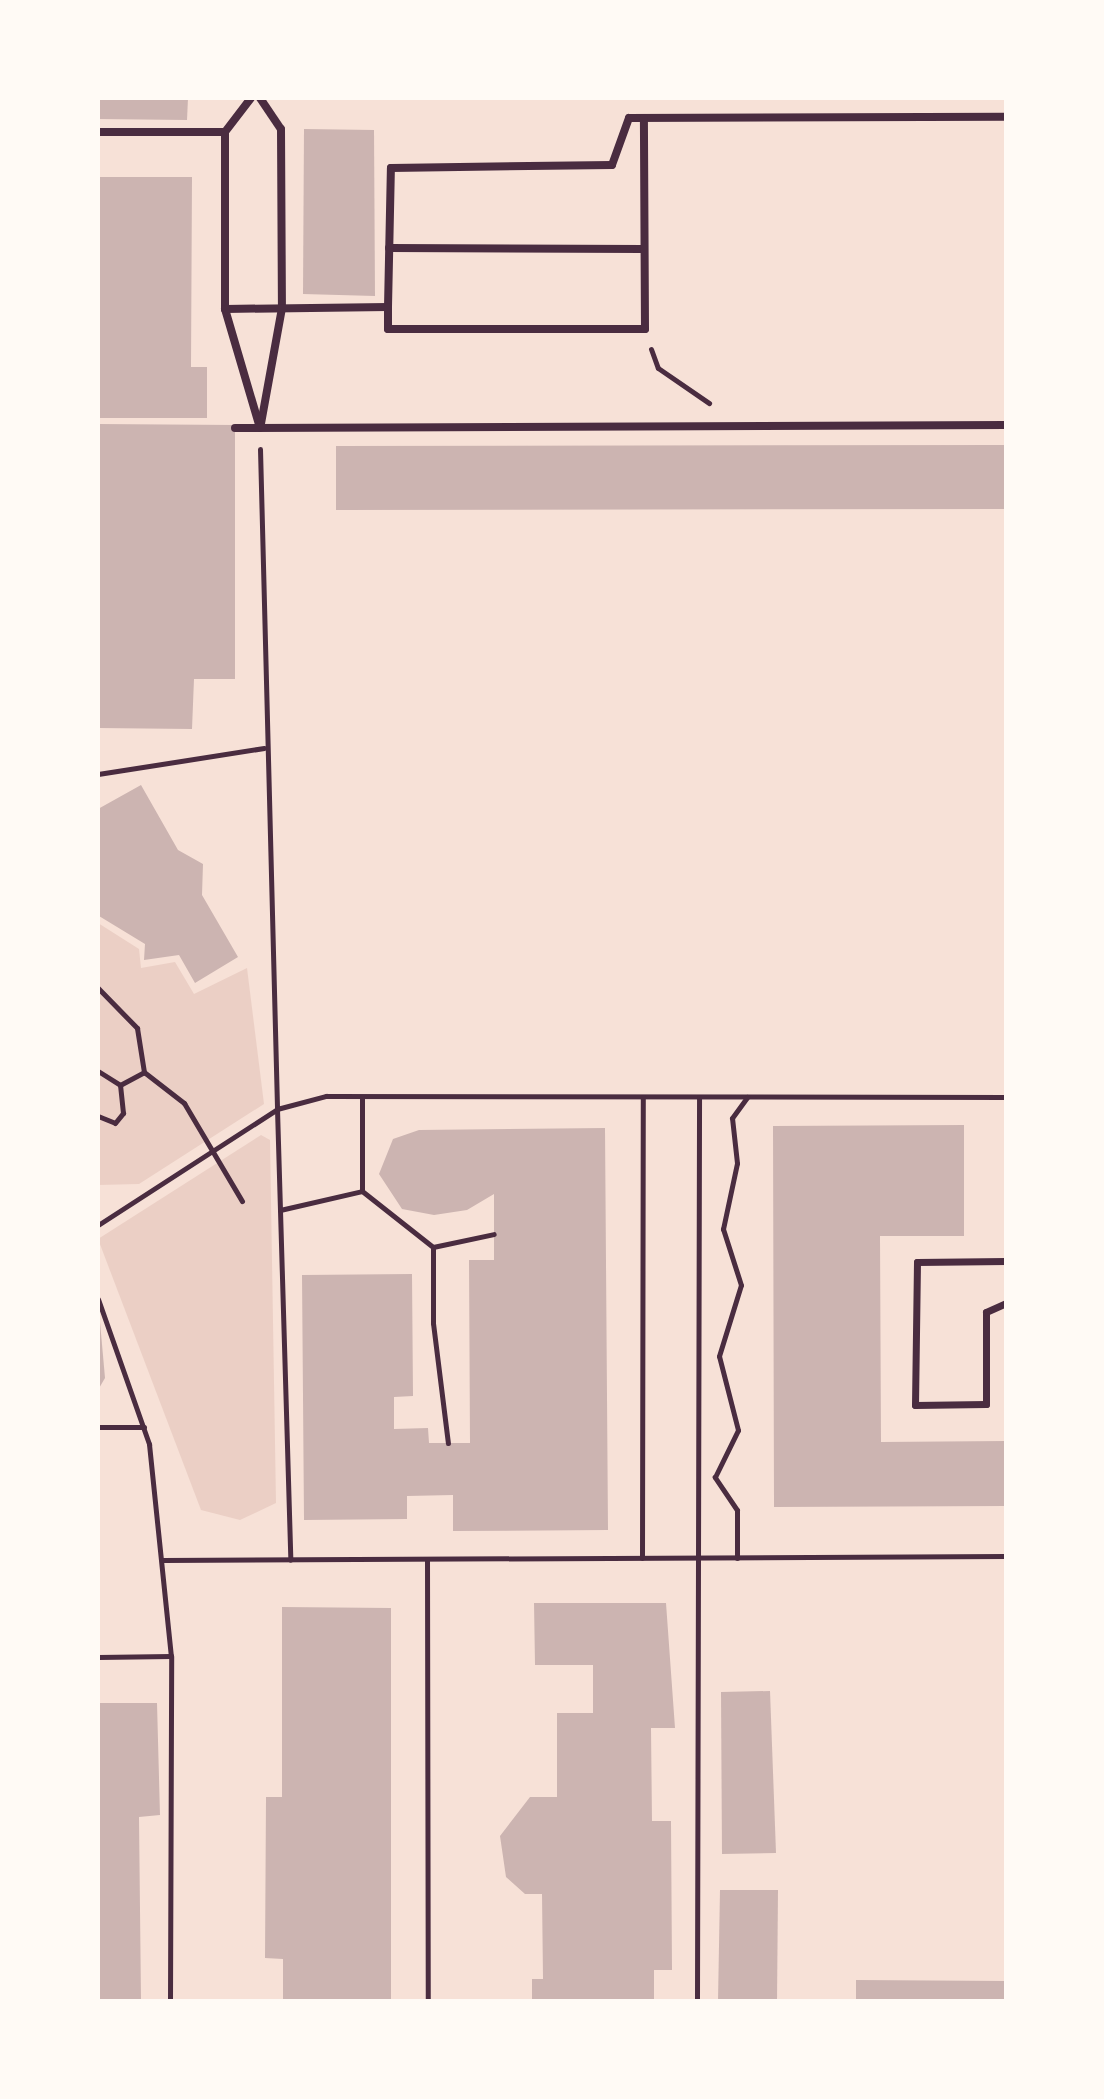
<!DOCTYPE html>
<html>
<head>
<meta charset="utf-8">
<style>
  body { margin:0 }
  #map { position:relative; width:1104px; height:2099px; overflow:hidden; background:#f7e1d7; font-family:"Exo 2",sans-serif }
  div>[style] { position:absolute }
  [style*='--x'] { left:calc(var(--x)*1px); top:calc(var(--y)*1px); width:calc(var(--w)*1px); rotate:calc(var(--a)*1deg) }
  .green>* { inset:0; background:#ebcfc5 }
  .building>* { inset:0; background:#ccb4b1 }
  .path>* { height:5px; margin:-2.5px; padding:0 2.5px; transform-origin:2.5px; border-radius:2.5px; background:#4a2c40 }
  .pedestrian>* { height:7px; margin:-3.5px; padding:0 3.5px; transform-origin:3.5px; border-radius:3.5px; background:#4a2c40 }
  .minor>* { height:8px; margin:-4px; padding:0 4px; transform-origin:4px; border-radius:4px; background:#4a2c40 }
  span { translate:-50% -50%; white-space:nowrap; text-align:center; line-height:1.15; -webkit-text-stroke:6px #fffaf5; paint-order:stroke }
  .frame { position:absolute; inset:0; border:100px solid #fffaf5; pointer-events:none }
</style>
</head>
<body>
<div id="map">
  <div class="green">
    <i style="clip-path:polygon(98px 923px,139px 949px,141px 968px,175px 962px,194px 994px,247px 968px,264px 1104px,139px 1184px,98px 1185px)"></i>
    <i style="clip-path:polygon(261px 1135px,270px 1140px,276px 1503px,240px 1520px,201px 1510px,98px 1239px)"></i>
  </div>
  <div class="building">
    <i style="clip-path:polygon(98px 98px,188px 98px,187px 120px,98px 119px)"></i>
    <i style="clip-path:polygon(304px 129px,374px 130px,375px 296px,303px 294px)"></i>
    <i style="clip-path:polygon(98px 177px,192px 177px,191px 367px,207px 367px,207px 418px,98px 418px)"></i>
    <i style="clip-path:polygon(98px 424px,235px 425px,235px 679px,194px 679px,192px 729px,98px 728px)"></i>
    <i style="clip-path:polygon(1006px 445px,1006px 509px,336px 510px,336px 446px)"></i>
    <i style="clip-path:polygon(141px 785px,178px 850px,203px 864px,202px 895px,238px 957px,195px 983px,179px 955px,144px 960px,145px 944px,99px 916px,98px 809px)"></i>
    <i style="clip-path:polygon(964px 1125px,964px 1236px,880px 1236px,881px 1442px,1006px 1441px,1006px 1506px,774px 1507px,773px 1126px)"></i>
    <i style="clip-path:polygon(605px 1128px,608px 1530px,453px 1531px,453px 1495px,407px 1496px,407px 1519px,304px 1520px,302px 1275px,412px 1274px,413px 1396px,394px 1397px,394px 1429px,428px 1428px,429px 1443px,470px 1443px,469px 1260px,494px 1260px,494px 1194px,467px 1210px,434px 1215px,402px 1209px,379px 1174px,393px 1139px,419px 1130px)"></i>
    <i style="clip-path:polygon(100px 1322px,105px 1378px,98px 1390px,98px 1323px)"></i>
    <i style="clip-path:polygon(534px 1603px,666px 1603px,675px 1728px,651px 1728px,652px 1821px,671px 1821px,672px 1970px,654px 1970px,654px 2001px,532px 2001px,532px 1979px,543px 1979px,542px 1894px,525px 1894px,506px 1877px,500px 1836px,530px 1797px,557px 1797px,557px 1713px,593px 1713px,593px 1665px,535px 1665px)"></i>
    <i style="clip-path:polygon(282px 1607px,391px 1608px,391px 2001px,283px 2001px,283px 1959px,265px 1958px,266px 1797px,282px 1797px)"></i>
    <i style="clip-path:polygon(770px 1691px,776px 1853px,722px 1854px,721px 1692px)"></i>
    <i style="clip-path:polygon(98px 1703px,157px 1703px,160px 1815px,139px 1817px,141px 2001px,98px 2001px)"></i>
    <i style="clip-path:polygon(720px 1890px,778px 1890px,777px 2001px,718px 2001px)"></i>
    <i style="clip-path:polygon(856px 1980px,1006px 1981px,1006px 2001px,856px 2001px)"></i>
  </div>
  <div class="path">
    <i style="--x:651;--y:349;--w:20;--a:70"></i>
    <i style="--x:658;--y:368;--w:62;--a:34.5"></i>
    <i style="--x:260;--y:449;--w:660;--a:88.52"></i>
    <i style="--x:277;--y:1109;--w:51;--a:-14.9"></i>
    <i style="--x:326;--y:1096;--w:680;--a:0.08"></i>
    <i style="--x:98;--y:774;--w:168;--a:-8.9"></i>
    <i style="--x:98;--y:988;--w:56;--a:45.7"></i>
    <i style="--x:137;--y:1028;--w:45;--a:81"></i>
    <i style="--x:98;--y:1071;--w:26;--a:32"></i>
    <i style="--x:362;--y:1097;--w:94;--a:90"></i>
    <i style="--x:362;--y:1191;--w:90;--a:38.3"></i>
    <i style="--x:433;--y:1247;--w:62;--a:-12"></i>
    <i style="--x:98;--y:1116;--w:18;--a:22"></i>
    <i style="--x:115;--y:1123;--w:13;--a:-51"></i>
    <i style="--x:123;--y:1113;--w:28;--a:-96"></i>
    <i style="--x:120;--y:1085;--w:27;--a:-28"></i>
    <i style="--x:144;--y:1072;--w:51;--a:37.8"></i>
    <i style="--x:184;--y:1103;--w:114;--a:59.4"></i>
    <i style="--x:280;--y:1210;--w:84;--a:-13"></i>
    <i style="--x:98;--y:1225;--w:213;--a:-32.9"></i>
    <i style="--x:277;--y:1109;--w:451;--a:88.3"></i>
    <i style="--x:433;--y:1247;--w:76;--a:90"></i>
    <i style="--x:433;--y:1323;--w:121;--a:82.9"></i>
    <i style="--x:98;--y:1299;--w:154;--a:70.6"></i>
    <i style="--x:149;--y:1444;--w:213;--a:84.1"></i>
    <i style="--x:171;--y:1656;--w:73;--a:179.2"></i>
    <i style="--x:98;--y:1427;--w:46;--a:0"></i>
    <i style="--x:642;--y:1558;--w:461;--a:-89.9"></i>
    <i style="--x:737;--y:1558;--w:48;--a:-90"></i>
    <i style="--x:737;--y:1510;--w:40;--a:-124"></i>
    <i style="--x:715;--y:1477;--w:52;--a:-63.9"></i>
    <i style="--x:738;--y:1430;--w:76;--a:-104.4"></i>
    <i style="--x:719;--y:1356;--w:74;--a:-72.8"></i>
    <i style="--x:741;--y:1285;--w:59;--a:-107.8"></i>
    <i style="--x:723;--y:1229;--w:67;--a:-78"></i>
    <i style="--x:737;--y:1163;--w:45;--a:-96.3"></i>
    <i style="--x:732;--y:1118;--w:26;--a:-54"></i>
    <i style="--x:427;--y:1559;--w:442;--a:89.9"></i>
    <i style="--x:163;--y:1560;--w:843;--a:-0.27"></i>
    <i style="--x:170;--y:2001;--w:345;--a:-89.8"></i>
    <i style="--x:697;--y:2001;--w:904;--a:-89.87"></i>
  </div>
  <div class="pedestrian">
    <i style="--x:1006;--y:1261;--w:89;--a:179.4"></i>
    <i style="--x:917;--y:1262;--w:143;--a:90.8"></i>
    <i style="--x:915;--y:1405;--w:71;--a:-0.8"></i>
    <i style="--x:986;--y:1404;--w:92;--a:-90"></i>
    <i style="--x:986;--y:1312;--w:22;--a:-24"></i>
  </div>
  <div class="minor">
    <i style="--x:251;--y:98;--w:43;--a:127.4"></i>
    <i style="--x:225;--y:132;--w:177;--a:90"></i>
    <i style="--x:225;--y:309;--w:124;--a:73.6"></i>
    <i style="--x:260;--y:98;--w:37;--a:56"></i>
    <i style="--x:281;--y:129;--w:179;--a:89.7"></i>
    <i style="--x:282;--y:308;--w:117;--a:100.3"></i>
    <i style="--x:98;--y:132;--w:127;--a:0"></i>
    <i style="--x:389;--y:248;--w:254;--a:0.2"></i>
    <i style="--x:388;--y:307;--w:139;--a:-88.8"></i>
    <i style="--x:391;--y:168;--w:221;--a:-0.8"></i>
    <i style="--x:612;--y:165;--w:50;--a:-70.1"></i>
    <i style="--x:629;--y:118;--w:377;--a:-0.2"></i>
    <i style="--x:225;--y:309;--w:163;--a:-0.7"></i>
    <i style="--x:388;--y:307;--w:22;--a:90"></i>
    <i style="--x:388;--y:329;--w:257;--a:0"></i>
    <i style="--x:645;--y:329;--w:211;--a:-90.3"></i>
    <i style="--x:235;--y:428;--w:771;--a:-0.22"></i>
  </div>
  <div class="frame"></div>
</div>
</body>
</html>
